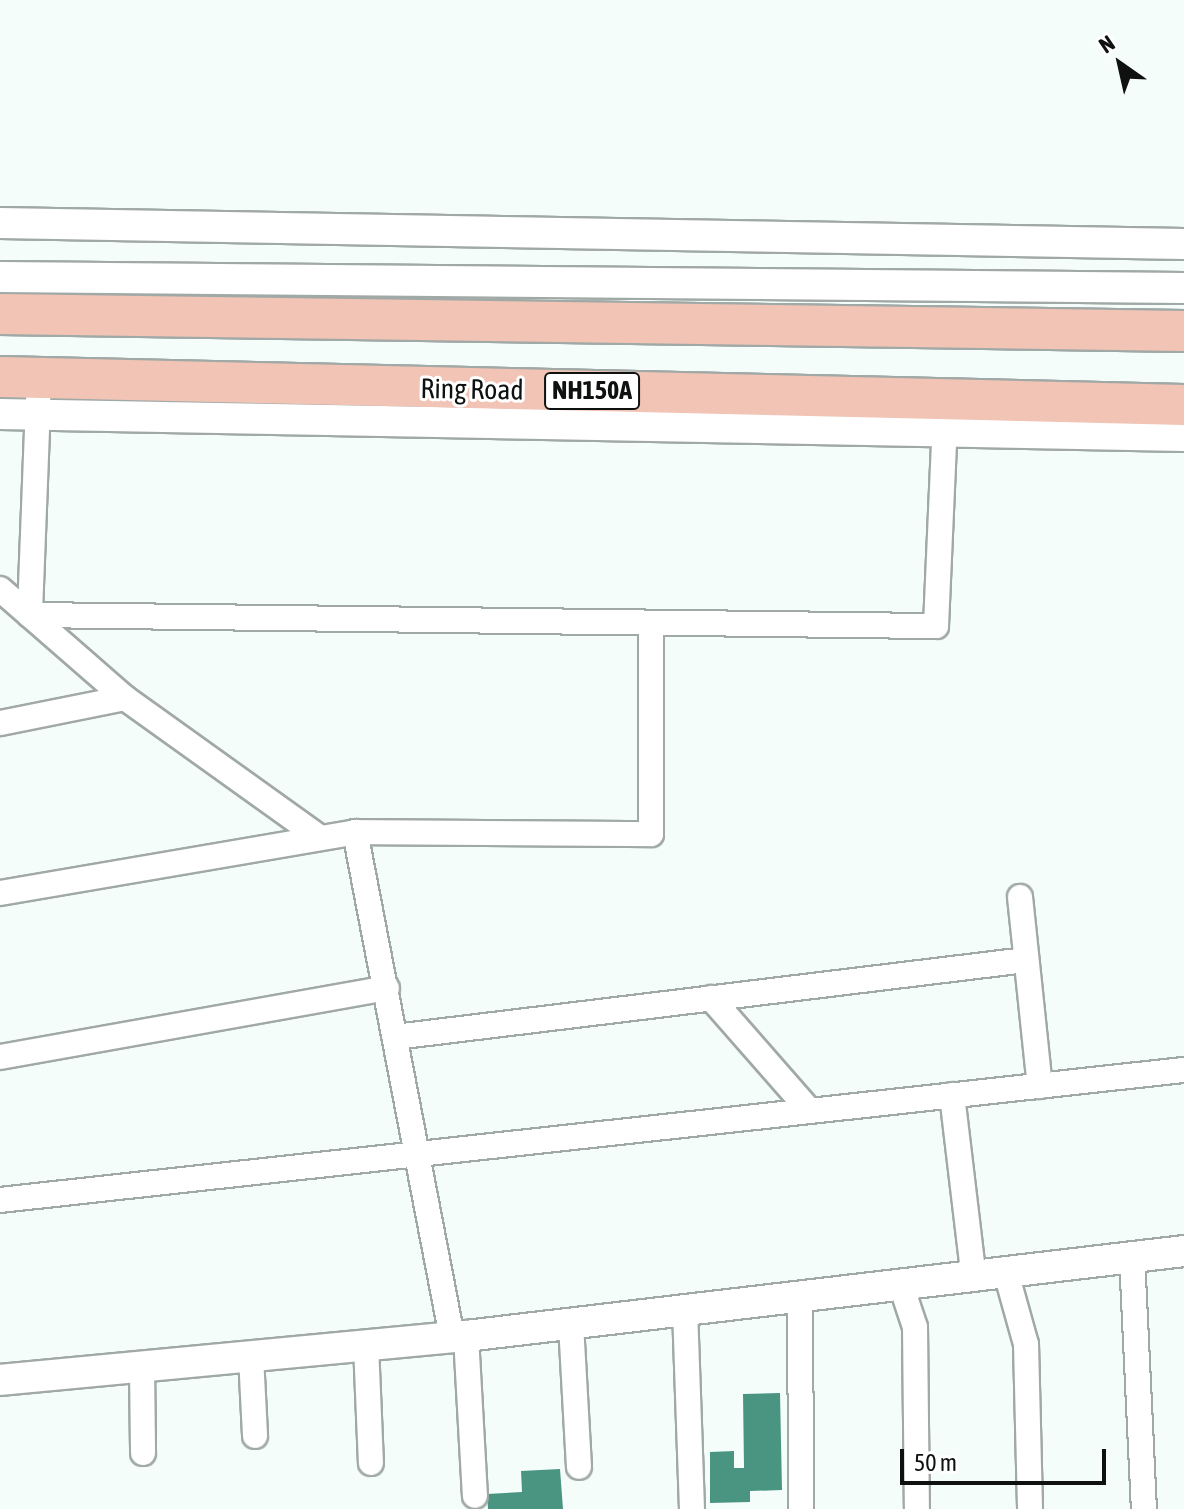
<!DOCTYPE html>
<html>
<head>
<meta charset="utf-8">
<style>
  body { margin:0 }
  #map { position:relative; width:1184px; height:1509px; overflow:hidden; background:#f4fdfa; font-family:"Asap Condensed",sans-serif }
  div>[style] { position:absolute }
  [style*='--x'] { left:calc(var(--x)*1px); top:calc(var(--y)*1px); width:calc(var(--w)*1px); rotate:calc(var(--a)*1deg) }
  .building>* { inset:0; background:#499582 }
  .roads { filter:drop-shadow(2px 0 #a1a9a6) drop-shadow(-2px 0 #a1a9a6) drop-shadow(0 2px #a1a9a6) drop-shadow(0 -2px #a1a9a6) }
  .minor>* { height:24px; margin:-12px; padding:0 12px; transform-origin:12px; border-radius:12px; background:#fff }
  .tertiary>* { height:30px; margin:-15px; padding:0 15px; transform-origin:15px; border-radius:15px; background:#fff }
  .trunk>* { height:40px; margin:-20px; padding:0 20px; transform-origin:20px; border-radius:20px; background:#f2c4b6 }
  span { translate:-50% -50%; white-space:nowrap; text-align:center; line-height:1.15; -webkit-text-stroke:6px #fff; paint-order:stroke }
  .shield-label span { padding:2px 6px; background:#fff; border:2px solid; border-radius:6px; -webkit-text-stroke-width:0 }
  .shield-label { font-size:26px; color:#0e1110; font-weight:700 }
  .street-label { font-size:28px; color:#0e1110 }
  .north { position:absolute; left:1080px; top:24px; width:80px; height:80px; -webkit-text-stroke:6px #fff; paint-order:stroke; rotate:326deg; font-size:22px; font-weight:700; line-height:32px; text-align:center; color:#0e1110 }
  .north::after { content:''; display:block; margin:auto; width:28px; height:36px; background:#0e1110; clip-path:polygon(50% 0,100% 100%,50% 72%,0 100%) }
  .scale { position:absolute; left:900px; top:1449px; width:206px; height:36px; box-sizing:border-box; border:4px solid #0e1110; border-top:0; padding-left:10px; font-size:24px; line-height:28px; white-space:nowrap; color:#0e1110; -webkit-text-stroke:6px #fff; paint-order:stroke }
</style>
</head>
<body>
<div id="map">
  <div class="building">
    <i style="clip-path:polygon(780px 1393px,782px 1490px,750px 1491px,750px 1502px,710px 1503px,710px 1452px,734px 1451px,734px 1468px,744px 1468px,743px 1394px)"></i>
    <i style="clip-path:polygon(560px 1469px,563px 1509px,488px 1509px,487px 1494px,522px 1492px,521px 1471px)"></i>
  </div>
  <div class="roads">
    <div class="minor">
      <i style="--x:39;--y:378;--w:237;--a:92.2"></i>
      <i style="--x:30;--y:615;--w:906;--a:0.7"></i>
      <i style="--x:936;--y:626;--w:210;--a:-87.5"></i>
      <i style="--x:0;--y:589;--w:166;--a:41.1"></i>
      <i style="--x:125;--y:698;--w:237;--a:35.6"></i>
      <i style="--x:0;--y:723;--w:127;--a:-11.3"></i>
      <i style="--x:355;--y:832;--w:296;--a:0.4"></i>
      <i style="--x:651;--y:834;--w:211;--a:-90"></i>
      <i style="--x:0;--y:893;--w:360;--a:-9.7"></i>
      <i style="--x:355;--y:832;--w:514;--a:79.13"></i>
      <i style="--x:1020;--y:897;--w:190;--a:84"></i>
      <i style="--x:711;--y:998;--w:149;--a:48.8"></i>
      <i style="--x:395;--y:1037;--w:636;--a:-6.96"></i>
      <i style="--x:0;--y:1057;--w:393;--a:-10.1"></i>
      <i style="--x:952;--y:1095;--w:178;--a:83.2"></i>
      <i style="--x:0;--y:1200;--w:1191;--a:-6.27"></i>
      <i style="--x:1132;--y:1256;--w:253;--a:87.3"></i>
      <i style="--x:1005;--y:1269;--w:78;--a:74.4"></i>
      <i style="--x:1026;--y:1344;--w:165;--a:88.6"></i>
      <i style="--x:900;--y:1282;--w:47;--a:71.6"></i>
      <i style="--x:915;--y:1327;--w:182;--a:89.4"></i>
      <i style="--x:800;--y:1294;--w:215;--a:89.7"></i>
      <i style="--x:685;--y:1309;--w:200;--a:88"></i>
      <i style="--x:571;--y:1324;--w:143;--a:86.8"></i>
      <i style="--x:466;--y:1336;--w:160;--a:86.8"></i>
      <i style="--x:366;--y:1345;--w:118;--a:87.6"></i>
      <i style="--x:251;--y:1356;--w:80;--a:87.1"></i>
      <i style="--x:142;--y:1367;--w:86;--a:89.3"></i>
    </div>
    <div class="tertiary">
      <i style="--x:0;--y:223;--w:1184;--a:1.02"></i>
      <i style="--x:0;--y:277;--w:1184;--a:0.53"></i>
      <i style="--x:0;--y:414;--w:1184;--a:1.06"></i>
      <i style="--x:0;--y:1380;--w:468;--a:-5.4"></i>
      <i style="--x:466;--y:1336;--w:723;--a:-6.75"></i>
    </div>
    <div class="trunk">
      <i style="--x:0;--y:314;--w:1184;--a:0.82"></i>
      <i style="--x:0;--y:377;--w:1184;--a:1.35"></i>
    </div>
  </div>
  <div class="shield-label">
    <span style="left:592px;top:391px">NH150A</span>
  </div>
  <div class="street-label">
    <span style="left:472px;top:389px;rotate:1deg">Ring Road</span>
  </div>
  <div class="north">N</div>
  <div class="scale">50 m</div>
</div>
</body>
</html>
